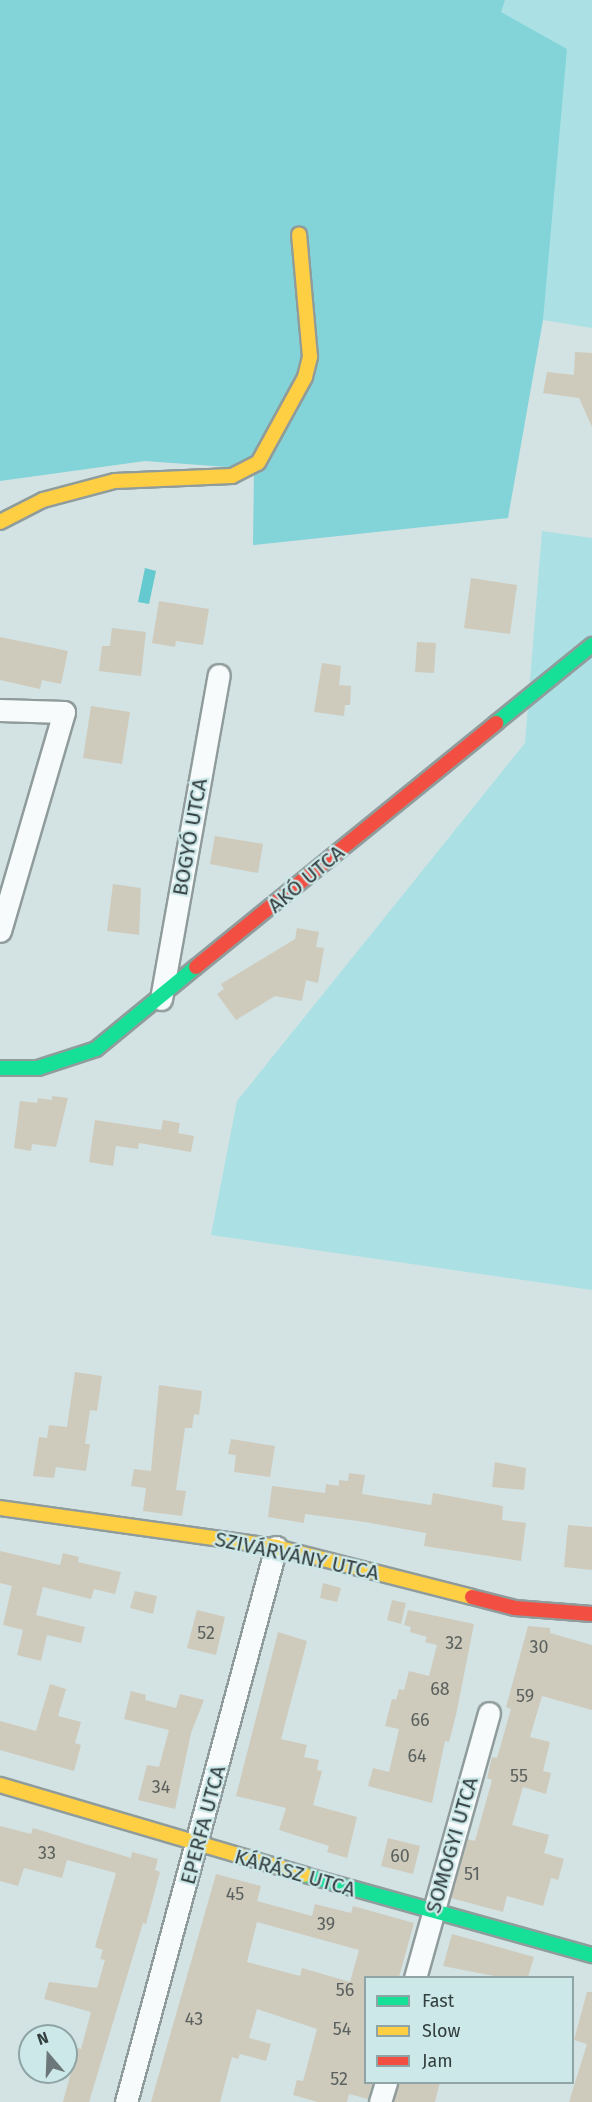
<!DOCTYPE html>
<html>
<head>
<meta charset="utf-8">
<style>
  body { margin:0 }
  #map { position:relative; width:592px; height:2102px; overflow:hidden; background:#d3e2e3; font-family:"Fira Sans",sans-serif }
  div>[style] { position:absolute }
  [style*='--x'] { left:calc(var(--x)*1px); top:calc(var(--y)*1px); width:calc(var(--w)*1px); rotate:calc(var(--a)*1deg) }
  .green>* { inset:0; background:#abe1e4 }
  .forest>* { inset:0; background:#83d4d9 }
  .water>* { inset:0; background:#64cacf }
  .building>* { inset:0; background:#cfcbbc }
  .roads { filter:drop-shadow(2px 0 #909c9c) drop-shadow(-2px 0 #909c9c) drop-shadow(0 2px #909c9c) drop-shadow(0 -2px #909c9c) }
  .street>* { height:21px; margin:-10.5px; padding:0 10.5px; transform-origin:10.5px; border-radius:10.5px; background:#f8fbfb }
  .fast>* { height:14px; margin:-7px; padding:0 7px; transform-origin:7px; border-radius:7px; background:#16e098 }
  .slow>* { height:14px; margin:-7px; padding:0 7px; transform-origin:7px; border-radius:7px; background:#ffcf43 }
  .jam>* { height:14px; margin:-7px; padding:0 7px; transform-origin:7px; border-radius:7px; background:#f24e42 }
  span { translate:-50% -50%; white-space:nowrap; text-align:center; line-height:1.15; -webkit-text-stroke:4.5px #cde8e9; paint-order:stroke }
  .number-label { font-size:18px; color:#5a615e }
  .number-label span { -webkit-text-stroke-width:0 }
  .street-label { font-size:21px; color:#333e3e }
  .legend { position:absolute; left:364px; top:1976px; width:210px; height:108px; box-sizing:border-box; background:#cde8e9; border:2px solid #8fa4a5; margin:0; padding:8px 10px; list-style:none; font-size:18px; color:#333e3e }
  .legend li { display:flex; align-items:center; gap:12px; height:30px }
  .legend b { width:30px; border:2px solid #8fa4a5 }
  .north { position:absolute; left:18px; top:2024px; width:60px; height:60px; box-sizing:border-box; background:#cde8e9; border:2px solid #8fa4a5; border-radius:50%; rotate:341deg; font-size:16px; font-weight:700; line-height:24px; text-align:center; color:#333e3e }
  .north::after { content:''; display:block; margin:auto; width:21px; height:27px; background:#6b7778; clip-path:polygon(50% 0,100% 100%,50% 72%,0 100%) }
</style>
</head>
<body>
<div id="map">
  <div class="green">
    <i style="clip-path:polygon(505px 0,592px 0,592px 328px,543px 320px,545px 273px,500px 11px)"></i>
    <i style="clip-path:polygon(542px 531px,592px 538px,592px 1290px,211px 1235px,237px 1101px,525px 743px)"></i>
  </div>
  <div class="forest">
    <i style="clip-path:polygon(0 0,505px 0,501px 12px,567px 49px,543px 320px,508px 518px,253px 545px,254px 469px,145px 461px,0 481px)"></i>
  </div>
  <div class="water">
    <i style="clip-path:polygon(145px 568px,156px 571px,149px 604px,138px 602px)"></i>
  </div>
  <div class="building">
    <i style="clip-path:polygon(575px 352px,592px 353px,592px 427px,579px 398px,543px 393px,547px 372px,574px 375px)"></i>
    <i style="clip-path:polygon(471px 578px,517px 585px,510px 634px,464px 628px)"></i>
    <i style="clip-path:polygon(159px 601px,209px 609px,203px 645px,176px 641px,175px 647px,152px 643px)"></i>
    <i style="clip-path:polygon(112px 628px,146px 632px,141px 676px,99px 671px,102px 646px,110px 646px)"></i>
    <i style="clip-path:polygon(0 637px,68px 651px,61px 684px,42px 680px,40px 689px,0 680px)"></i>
    <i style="clip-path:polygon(417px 642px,436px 643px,434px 673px,415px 672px)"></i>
    <i style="clip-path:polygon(322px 663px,341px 666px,339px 685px,351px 686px,350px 705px,345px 705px,344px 716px,314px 712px)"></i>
    <i style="clip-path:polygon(91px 706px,130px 712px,122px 764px,83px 758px)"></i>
    <i style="clip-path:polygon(215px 836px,263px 844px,258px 873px,210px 864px)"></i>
    <i style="clip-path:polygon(113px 884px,141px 888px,139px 935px,107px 931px)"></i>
    <i style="clip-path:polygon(297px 928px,319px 932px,316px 947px,324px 948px,318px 983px,306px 980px,302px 1001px,275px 996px,236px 1020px,217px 994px,224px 989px,221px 984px,295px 939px)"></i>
    <i style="clip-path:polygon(52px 1096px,68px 1098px,56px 1147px,32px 1144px,31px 1151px,14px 1148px,20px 1101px,37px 1103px,38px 1098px,52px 1100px)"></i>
    <i style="clip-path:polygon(95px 1120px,161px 1130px,163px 1120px,180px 1123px,178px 1133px,194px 1136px,191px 1152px,139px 1143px,138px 1149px,116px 1146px,113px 1166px,89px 1162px)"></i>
    <i style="clip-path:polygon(75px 1372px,102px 1376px,97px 1411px,90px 1410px,85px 1444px,90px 1444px,86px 1471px,56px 1467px,54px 1478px,33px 1476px,39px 1437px,47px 1438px,49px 1425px,67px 1427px)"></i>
    <i style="clip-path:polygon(159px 1385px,202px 1391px,199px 1415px,194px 1414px,192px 1428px,185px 1428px,176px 1490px,186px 1491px,182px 1516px,143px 1511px,146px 1488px,131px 1486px,134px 1469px,151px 1471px)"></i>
    <i style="clip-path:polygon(231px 1439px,275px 1446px,270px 1477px,234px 1472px,236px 1455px,228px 1454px)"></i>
    <i style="clip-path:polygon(495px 1462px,526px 1468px,524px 1490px,492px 1487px)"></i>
    <i style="clip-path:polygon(349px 1473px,365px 1475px,362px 1494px,431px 1505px,433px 1493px,503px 1506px,502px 1520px,526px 1523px,521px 1561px,424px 1546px,426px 1533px,365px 1522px,305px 1514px,304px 1523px,268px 1517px,272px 1486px,325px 1493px,326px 1484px,339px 1486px,339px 1480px,348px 1481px)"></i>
    <i style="clip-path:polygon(568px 1525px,592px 1527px,592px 1570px,564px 1567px)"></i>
    <i style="clip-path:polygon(0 1551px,60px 1565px,63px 1553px,79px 1557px,78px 1562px,121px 1572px,115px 1594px,94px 1589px,91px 1599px,43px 1587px,36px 1615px,85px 1627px,81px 1643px,47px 1635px,41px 1661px,17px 1655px,23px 1630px,3px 1625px,12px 1586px,0 1583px)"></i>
    <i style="clip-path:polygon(323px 1583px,341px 1588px,337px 1602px,320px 1598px)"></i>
    <i style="clip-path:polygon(135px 1591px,157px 1596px,153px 1614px,130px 1608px)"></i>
    <i style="clip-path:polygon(392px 1600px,406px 1603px,401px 1624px,387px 1620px)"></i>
    <i style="clip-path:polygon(197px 1610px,225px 1617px,216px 1655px,187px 1648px)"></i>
    <i style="clip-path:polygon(408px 1610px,474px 1624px,456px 1715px,449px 1742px,445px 1741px,432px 1803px,368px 1786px,373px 1768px,389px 1772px,399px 1729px,385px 1726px,392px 1699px,396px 1700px,399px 1689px,404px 1690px,409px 1671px,429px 1676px,437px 1645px,425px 1642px,427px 1637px,410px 1632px,411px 1627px,404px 1625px)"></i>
    <i style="clip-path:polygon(528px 1626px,550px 1628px,550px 1633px,592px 1645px,592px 1710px,542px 1696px,530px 1737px,550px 1742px,543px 1771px,551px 1773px,546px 1794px,523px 1787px,512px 1825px,549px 1835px,544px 1853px,564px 1859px,558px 1880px,551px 1878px,543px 1906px,507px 1896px,503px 1912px,451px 1898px,467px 1839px,475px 1841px,492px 1780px,487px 1778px,492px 1757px,497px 1758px,511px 1709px,506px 1707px)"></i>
    <i style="clip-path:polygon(278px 1632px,307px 1641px,281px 1739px,307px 1745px,304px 1757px,319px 1760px,317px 1770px,322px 1771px,313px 1805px,357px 1817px,347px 1858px,327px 1852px,329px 1846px,279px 1830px,286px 1808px,236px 1796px)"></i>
    <i style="clip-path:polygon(50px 1684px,66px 1689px,58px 1716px,81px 1722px,75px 1743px,81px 1745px,74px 1771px,0 1750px,0 1721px,36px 1731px)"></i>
    <i style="clip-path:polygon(131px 1691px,146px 1695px,145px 1700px,176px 1708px,180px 1694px,204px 1700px,191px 1733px,175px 1809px,138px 1800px,147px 1765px,159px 1767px,169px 1730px,124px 1719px)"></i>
    <i style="clip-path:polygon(0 1826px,31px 1834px,33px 1828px,131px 1858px,132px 1852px,158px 1859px,155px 1870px,160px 1872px,146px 1924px,143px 1923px,89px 2102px,63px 2102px,71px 2072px,66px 2071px,66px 2045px,81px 2049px,91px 2012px,44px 1999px,49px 1982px,97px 1988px,105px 1960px,100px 1959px,103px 1950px,95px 1947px,116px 1873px,67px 1860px,62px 1878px,24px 1868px,18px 1886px,0 1881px)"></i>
    <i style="clip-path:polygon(388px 1838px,420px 1846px,413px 1874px,381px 1866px)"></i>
    <i style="clip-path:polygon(evenodd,216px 1874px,261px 1886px,257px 1901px,312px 1916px,315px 1904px,351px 1913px,353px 1906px,414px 1923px,399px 1977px,366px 1977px,366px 2082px,373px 2082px,368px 2099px,349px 2094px,347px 2102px,318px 2102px,293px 2095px,297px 2080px,303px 2081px,317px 2029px,257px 2009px,249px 2038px,271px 2044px,266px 2061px,240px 2054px,238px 2059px,232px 2057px,220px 2102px,151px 2102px,216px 1874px,257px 1922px,359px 1950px,350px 1982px,302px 1968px,300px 1976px,247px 1962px,257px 1922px)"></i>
    <i style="clip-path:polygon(452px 1934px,534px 1957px,528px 1977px,499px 1977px,443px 1966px)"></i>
    <i style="clip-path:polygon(587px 1992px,592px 1992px,592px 2102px,569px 2102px,587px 2044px,574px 2040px)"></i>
    <i style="clip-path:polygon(398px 2082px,440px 2082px,435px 2102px,393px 2102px)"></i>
  </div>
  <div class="roads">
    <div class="street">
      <i style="--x:0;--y:710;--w:64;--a:1.8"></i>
      <i style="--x:64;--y:712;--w:228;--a:106.3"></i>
      <i style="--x:161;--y:999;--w:329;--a:-79.9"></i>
      <i style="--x:415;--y:1978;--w:275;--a:-74.4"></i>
      <i style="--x:126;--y:2102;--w:575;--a:-74.88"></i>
      <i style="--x:380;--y:2102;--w:21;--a:-73"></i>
    </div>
    <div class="fast">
      <i style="--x:496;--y:723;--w:124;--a:-39.1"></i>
      <i style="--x:0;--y:1068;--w:38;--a:0"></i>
      <i style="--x:38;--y:1068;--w:61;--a:-18.1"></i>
      <i style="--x:96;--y:1049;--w:129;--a:-39.4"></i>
      <i style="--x:305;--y:1875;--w:298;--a:15.6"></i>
    </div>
    <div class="slow">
      <i style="--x:0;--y:522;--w:48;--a:-27.1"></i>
      <i style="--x:43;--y:500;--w:74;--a:-14.8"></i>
      <i style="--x:115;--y:481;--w:117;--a:-2.4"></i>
      <i style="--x:232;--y:476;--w:29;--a:-27"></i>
      <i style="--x:258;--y:463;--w:98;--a:-61.3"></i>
      <i style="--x:305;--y:377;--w:21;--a:-76"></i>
      <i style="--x:310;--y:357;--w:123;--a:-95.1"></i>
      <i style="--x:0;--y:1508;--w:279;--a:8"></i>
      <i style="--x:276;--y:1547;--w:202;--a:14.3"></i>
      <i style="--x:0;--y:1785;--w:318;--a:16.4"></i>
    </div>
    <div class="jam">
      <i style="--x:196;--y:967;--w:387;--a:-39.1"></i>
      <i style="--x:472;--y:1597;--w:44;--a:14.3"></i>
      <i style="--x:515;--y:1608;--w:77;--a:4.5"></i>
    </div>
  </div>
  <div class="number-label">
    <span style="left:206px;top:1633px">52</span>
    <span style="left:454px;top:1643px">32</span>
    <span style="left:539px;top:1647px">30</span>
    <span style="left:440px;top:1689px">68</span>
    <span style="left:525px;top:1696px">59</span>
    <span style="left:420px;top:1720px">66</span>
    <span style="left:417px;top:1756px">64</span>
    <span style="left:519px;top:1776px">55</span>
    <span style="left:161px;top:1787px">34</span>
    <span style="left:47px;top:1853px">33</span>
    <span style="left:400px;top:1856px">60</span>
    <span style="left:472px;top:1874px">51</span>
    <span style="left:235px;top:1894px">45</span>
    <span style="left:326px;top:1924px">39</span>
    <span style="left:345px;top:1990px">56</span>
    <span style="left:194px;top:2019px">43</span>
    <span style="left:342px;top:2029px">54</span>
    <span style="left:339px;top:2079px">52</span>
  </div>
  <div class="street-label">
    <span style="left:190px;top:837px;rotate:-80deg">BOGYÓ UTCA</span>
    <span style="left:306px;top:879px;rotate:-40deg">AKÓ UTCA</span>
    <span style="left:297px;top:1556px;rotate:12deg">SZIVÁRVÁNY UTCA</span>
    <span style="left:203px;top:1825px;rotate:-75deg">EPERFA UTCA</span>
    <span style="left:452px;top:1845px;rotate:-74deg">SOMOGYI UTCA</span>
    <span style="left:295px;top:1873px;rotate:16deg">KÁRÁSZ UTCA</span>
  </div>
  <ul class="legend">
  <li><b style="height:8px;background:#16e098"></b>Fast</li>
  <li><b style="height:8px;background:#ffcf43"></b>Slow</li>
  <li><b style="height:8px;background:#f24e42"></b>Jam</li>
  </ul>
  <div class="north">N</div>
</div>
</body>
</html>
